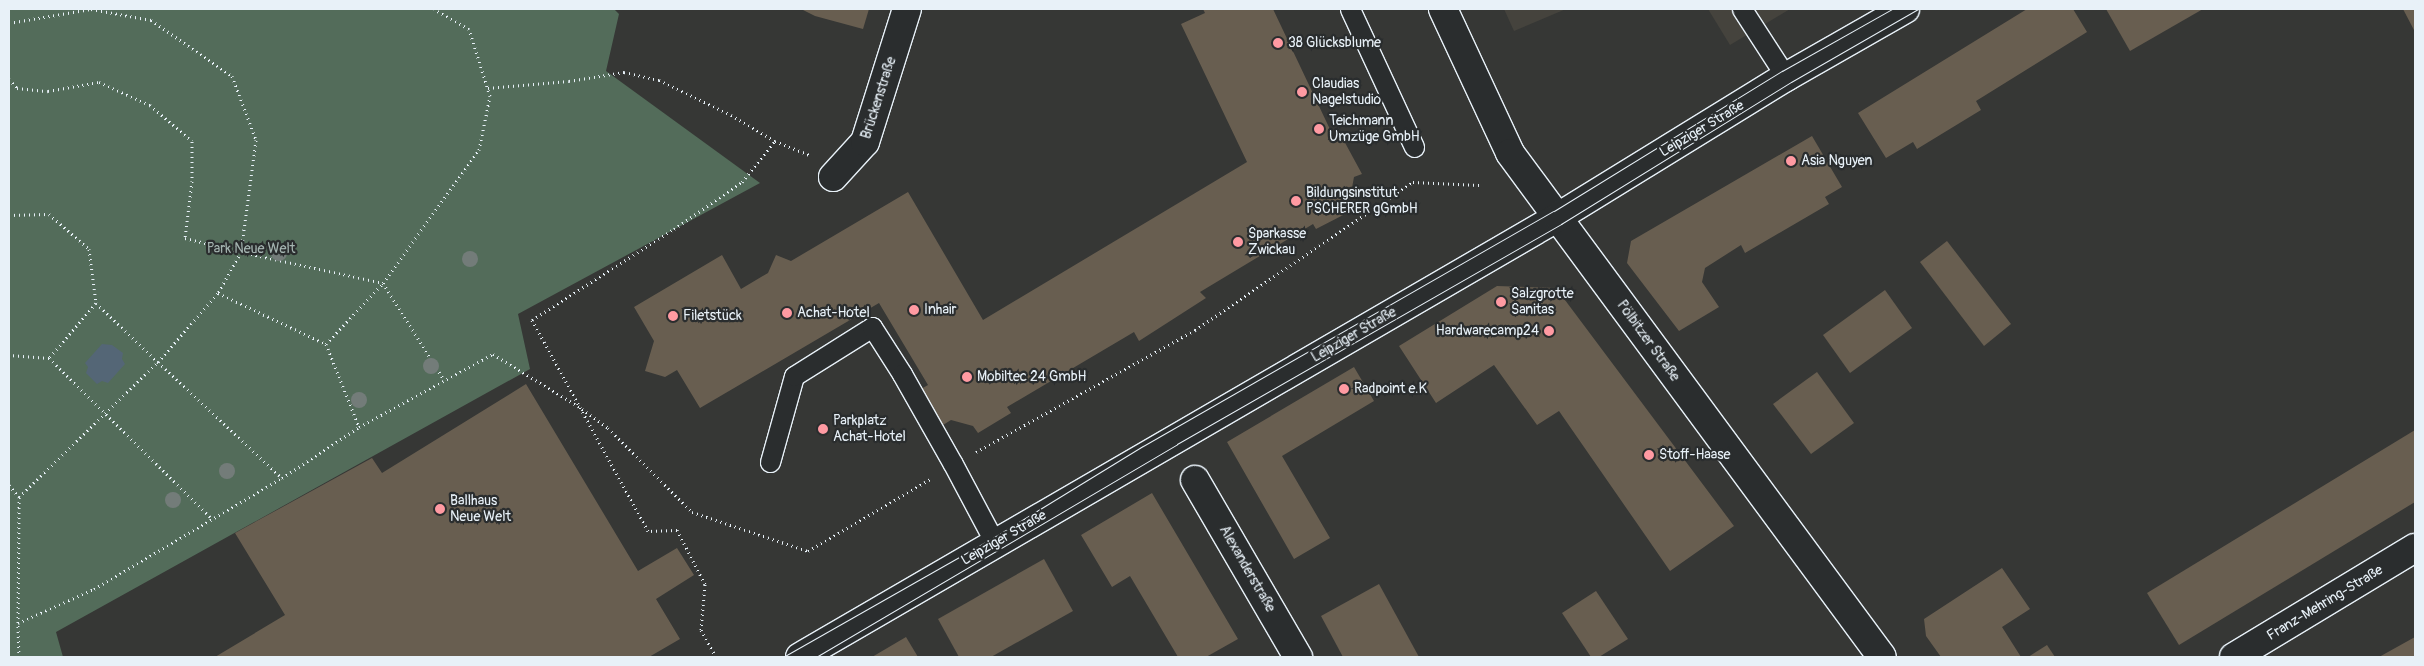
<!DOCTYPE html>
<html>
<head>
<meta charset="utf-8">
<style>
  body { margin:0 }
  #map { position:relative; width:2424px; height:666px; overflow:hidden; background:#363735; font-family:Pangolin,sans-serif }
  div>[style] { position:absolute }
  [style*='--x'] { left:calc(var(--x)*1px); top:calc(var(--y)*1px); width:calc(var(--w)*1px); rotate:calc(var(--a)*1deg) }
  .built>* { inset:0; background:#45433d }
  .green>* { inset:0; background:#536c5a }
  .water>* { inset:0; background:#546676 }
  .building>* { inset:0; background:#685e50 }
  .path>* { height:3px; margin-top:-1.5px; transform-origin:0; background:repeating-linear-gradient(90deg,#e8f1f8 0 1px,transparent 0 5px) }
  .roads { filter:drop-shadow(1px 0 #e8f1f8) drop-shadow(-1px 0 #e8f1f8) drop-shadow(0 1px #e8f1f8) drop-shadow(0 -1px #e8f1f8) }
  .service>* { height:19px; margin:-9.5px; padding:0 9.5px; transform-origin:9.5px; border-radius:9.5px; background:#2a2d2e }
  .minor>* { height:28px; margin:-14px; padding:0 14px; transform-origin:14px; border-radius:14px; background:#2a2d2e }
  .tertiary>* { height:28px; margin:-14px; padding:0 14px; transform-origin:14px; border-radius:14px; background:#2a2d2e }
  .tram>* { height:1px; margin:-0.5px; padding:0 0.5px; transform-origin:0.5px; border-radius:0.5px; background:#e8f1f8 }
  .trees>* { width:16px; height:16px; margin:-8px; border-radius:50%; background:#737c79 }
  .dots>* { width:14px; height:14px; translate:-50% -50%; box-sizing:border-box; border:2px solid #2a2d2e; border-radius:50% }
  span { translate:-50% -50%; white-space:nowrap; text-align:center; line-height:1.15; -webkit-text-stroke:4.5px #2a2d2e; paint-order:stroke }
  .poi-label { font-size:14px; color:#e8f1f8 }
  .left { translate:0 -50%; text-align:left }
  .right { translate:-100% -50%; text-align:right }
  .street-label { font-size:14px; color:#e8f1f8 }
  .park-label { font-size:14px; color:#a5b5b1 }
  .frame { position:absolute; inset:0; border:10px solid #e8f1f8; pointer-events:none }
</style>
</head>
<body>
<div id="map">
  <div class="built">
    <i style="clip-path:polygon(1504px 9px,1566px 9px,1514px 31px)"></i>
    <i style="clip-path:polygon(1708px 9px,1790px 9px,1730px 45px)"></i>
  </div>
  <div class="green">
    <i style="clip-path:polygon(9px 9px,614px 9px,619px 14px,606px 71px,760px 183px,518px 314px,530px 369px,56px 632px,63px 657px,9px 657px)"></i>
  </div>
  <div class="water">
    <i style="clip-path:polygon(102px 344px,112px 345px,123px 353px,122px 359px,125px 364px,108px 383px,102px 381px,97px 384px,86px 373px,88px 367px,85px 363px)"></i>
  </div>
  <div class="building">
    <i style="clip-path:polygon(801px 9px,869px 9px,863px 29px,815px 16px)"></i>
    <i style="clip-path:polygon(1203px 9px,1273px 9px,1336px 142px,1343px 139px,1362px 174px,1354px 177px,1349px 204px,1353px 210px,1316px 229px,1313px 224px,1200px 292px,1206px 298px,1139px 341px,1134px 332px,1007px 407px,1011px 413px,978px 433px,973px 426px,951px 420px,943px 425px,921px 389px,928px 385px,879px 303px,700px 408px,677px 370px,665px 377px,645px 371px,654px 341px,634px 307px,722px 255px,741px 289px,768px 273px,776px 255px,791px 261px,908px 192px,983px 320px,1247px 162px,1181px 24px,1205px 13px)"></i>
    <i style="clip-path:polygon(2027px 9px,2073px 9px,2087px 32px,1976px 101px,1981px 110px,1917px 149px,1913px 142px,1886px 158px,1858px 113px)"></i>
    <i style="clip-path:polygon(2106px 9px,2203px 9px,2130px 51px)"></i>
    <i style="clip-path:polygon(2403px 9px,2415px 9px,2415px 32px)"></i>
    <i style="clip-path:polygon(1812px 136px,1842px 187px,1825px 197px,1829px 204px,1745px 253px,1741px 245px,1705px 268px,1702px 282px,1719px 307px,1679px 331px,1627px 263px,1631px 241px)"></i>
    <i style="clip-path:polygon(1947px 241px,2011px 324px,1984px 346px,1920px 262px)"></i>
    <i style="clip-path:polygon(1497px 286px,1556px 288px,1734px 526px,1670px 571px,1559px 411px,1537px 425px,1494px 365px,1436px 403px,1399px 346px)"></i>
    <i style="clip-path:polygon(1885px 290px,1912px 328px,1850px 373px,1823px 335px)"></i>
    <i style="clip-path:polygon(1354px 367px,1374px 401px,1282px 456px,1330px 538px,1294px 559px,1227px 442px)"></i>
    <i style="clip-path:polygon(1817px 372px,1854px 423px,1811px 454px,1773px 404px)"></i>
    <i style="clip-path:polygon(526px 384px,638px 571px,677px 548px,694px 575px,656px 599px,680px 639px,649px 657px,215px 657px,285px 615px,235px 533px,372px 458px,382px 473px)"></i>
    <i style="clip-path:polygon(2415px 430px,2415px 502px,2179px 645px,2147px 593px)"></i>
    <i style="clip-path:polygon(1152px 493px,1238px 639px,1206px 657px,1178px 657px,1130px 576px,1112px 587px,1081px 535px)"></i>
    <i style="clip-path:polygon(1044px 559px,1073px 611px,991px 657px,959px 657px,938px 619px)"></i>
    <i style="clip-path:polygon(2002px 568px,2030px 609px,2002px 627px,2021px 657px,1941px 657px,1926px 636px,1924px 619px)"></i>
    <i style="clip-path:polygon(1379px 584px,1419px 657px,1343px 657px,1321px 616px)"></i>
    <i style="clip-path:polygon(1596px 591px,1628px 639px,1599px 657px,1591px 657px,1562px 613px)"></i>
    <i style="clip-path:polygon(906px 637px,918px 657px,872px 657px)"></i>
    <i style="clip-path:polygon(2415px 637px,2415px 657px,2379px 657px)"></i>
    <i style="clip-path:polygon(2047px 645px,2055px 657px,2028px 657px)"></i>
  </div>
  <div class="path">
    <i style="--x:9;--y:23;--w:83;--a:-9.7"></i>
    <i style="--x:91;--y:9;--w:61;--a:10.4"></i>
    <i style="--x:151;--y:20;--w:98;--a:34.7"></i>
    <i style="--x:232;--y:76;--w:68;--a:69.4"></i>
    <i style="--x:256;--y:140;--w:113;--a:97.6"></i>
    <i style="--x:241;--y:252;--w:145;--a:12.3"></i>
    <i style="--x:383;--y:283;--w:164;--a:-54.2"></i>
    <i style="--x:479;--y:150;--w:55;--a:-78.5"></i>
    <i style="--x:490;--y:96;--w:70;--a:-107.4"></i>
    <i style="--x:469;--y:29;--w:40;--a:-150.3"></i>
    <i style="--x:9;--y:79;--w:12;--a:48"></i>
    <i style="--x:17;--y:88;--w:31;--a:6"></i>
    <i style="--x:48;--y:91;--w:52;--a:-10"></i>
    <i style="--x:99;--y:82;--w:56;--a:24.3"></i>
    <i style="--x:150;--y:105;--w:55;--a:40.6"></i>
    <i style="--x:192;--y:141;--w:40;--a:90"></i>
    <i style="--x:192;--y:181;--w:57;--a:97"></i>
    <i style="--x:185;--y:238;--w:58;--a:14"></i>
    <i style="--x:241;--y:252;--w:47;--a:119.3"></i>
    <i style="--x:218;--y:293;--w:119;--a:25.3"></i>
    <i style="--x:326;--y:344;--w:89;--a:68.3"></i>
    <i style="--x:488;--y:88;--w:81;--a:-4.9"></i>
    <i style="--x:569;--y:81;--w:56;--a:-9.3"></i>
    <i style="--x:624;--y:72;--w:36;--a:13"></i>
    <i style="--x:659;--y:80;--w:80;--a:25.9"></i>
    <i style="--x:731;--y:115;--w:51;--a:30.6"></i>
    <i style="--x:775;--y:141;--w:38;--a:22"></i>
    <i style="--x:9;--y:215;--w:40;--a:-1.4"></i>
    <i style="--x:49;--y:214;--w:53;--a:41.2"></i>
    <i style="--x:89;--y:249;--w:54;--a:82.6"></i>
    <i style="--x:96;--y:303;--w:72;--a:130.5"></i>
    <i style="--x:49;--y:358;--w:40;--a:-175.7"></i>
    <i style="--x:96;--y:303;--w:86;--a:43.6"></i>
    <i style="--x:158;--y:362;--w:91;--a:-49"></i>
    <i style="--x:326;--y:344;--w:83;--a:-46.9"></i>
    <i style="--x:383;--y:283;--w:115;--a:57.8"></i>
    <i style="--x:49;--y:358;--w:229;--a:44.6"></i>
    <i style="--x:976;--y:452;--w:251;--a:-29.1"></i>
    <i style="--x:1195;--y:330;--w:263;--a:-34.2"></i>
    <i style="--x:1413;--y:182;--w:66;--a:2.6"></i>
    <i style="--x:9;--y:485;--w:16;--a:50"></i>
    <i style="--x:18;--y:623;--w:126;--a:-89.5"></i>
    <i style="--x:19;--y:497;--w:194;--a:-44.2"></i>
    <i style="--x:158;--y:362;--w:170;--a:43.1"></i>
    <i style="--x:282;--y:478;--w:92;--a:-33.5"></i>
    <i style="--x:359;--y:427;--w:153;--a:-28.6"></i>
    <i style="--x:493;--y:354;--w:100;--a:31.5"></i>
    <i style="--x:578;--y:406;--w:37;--a:36"></i>
    <i style="--x:608;--y:428;--w:119;--a:45"></i>
    <i style="--x:692;--y:512;--w:122;--a:18.6"></i>
    <i style="--x:808;--y:551;--w:142;--a:-30.5"></i>
    <i style="--x:19;--y:657;--w:34;--a:-92"></i>
    <i style="--x:18;--y:623;--w:83;--a:-24.1"></i>
    <i style="--x:94;--y:589;--w:218;--a:-30.6"></i>
    <i style="--x:716;--y:657;--w:31;--a:-119"></i>
    <i style="--x:701;--y:630;--w:46;--a:-85"></i>
    <i style="--x:705;--y:584;--w:61;--a:-117.4"></i>
    <i style="--x:677;--y:530;--w:29;--a:178"></i>
    <i style="--x:648;--y:531;--w:241;--a:-118.8"></i>
    <i style="--x:532;--y:320;--w:169;--a:-32.7"></i>
    <i style="--x:674;--y:229;--w:83;--a:-34.7"></i>
    <i style="--x:742;--y:182;--w:53;--a:-51.2"></i>
  </div>
  <div class="roads">
    <div class="service">
      <i style="--x:1350;--y:9;--w:152;--a:65.1"></i>
      <i style="--x:1742;--y:9;--w:81;--a:57.1"></i>
      <i style="--x:770;--y:462;--w:89;--a:-74.4"></i>
      <i style="--x:794;--y:376;--w:92;--a:-32.1"></i>
      <i style="--x:872;--y:327;--w:56;--a:57.4"></i>
      <i style="--x:902;--y:374;--w:103;--a:60.5"></i>
      <i style="--x:953;--y:464;--w:89;--a:62"></i>
    </div>
    <div class="minor">
      <i style="--x:833;--y:177;--w:47;--a:-47.6"></i>
      <i style="--x:865;--y:142;--w:139;--a:-72.5"></i>
      <i style="--x:1195;--y:480;--w:205;--a:59.8"></i>
      <i style="--x:2234;--y:657;--w:211;--a:-31.1"></i>
    </div>
    <div class="tertiary">
      <i style="--x:1443;--y:9;--w:159;--a:65"></i>
      <i style="--x:1510;--y:153;--w:626;--a:53.57"></i>
      <i style="--x:800;--y:657;--w:876;--a:-30.13"></i>
      <i style="--x:1558;--y:217;--w:268;--a:-31.6"></i>
      <i style="--x:1786;--y:77;--w:137;--a:-29.7"></i>
    </div>
  </div>
  <div class="tram">
    <i style="--x:783;--y:657;--w:239;--a:-29.6"></i>
    <i style="--x:991;--y:539;--w:178;--a:-31.5"></i>
    <i style="--x:1143;--y:446;--w:473;--a:-29.8"></i>
    <i style="--x:1554;--y:211;--w:268;--a:-31.6"></i>
    <i style="--x:1782;--y:71;--w:126;--a:-29.4"></i>
    <i style="--x:816;--y:657;--w:419;--a:-30.5"></i>
    <i style="--x:1177;--y:444;--w:443;--a:-29.8"></i>
    <i style="--x:1561;--y:224;--w:270;--a:-31.7"></i>
    <i style="--x:1791;--y:82;--w:146;--a:-29.9"></i>
  </div>
  <div class="trees">
    <i style="left:279px;top:253px"></i>
    <i style="left:470px;top:259px"></i>
    <i style="left:431px;top:366px"></i>
    <i style="left:359px;top:400px"></i>
    <i style="left:227px;top:471px"></i>
    <i style="left:173px;top:500px"></i>
  </div>
  <div class="dots">
    <i style="left:1278px;top:43px;background:#ff9aa2"></i>
    <i style="left:1302px;top:92px;background:#ff9aa2"></i>
    <i style="left:1319px;top:129px;background:#ff9aa2"></i>
    <i style="left:1791px;top:161px;background:#ff9aa2"></i>
    <i style="left:1296px;top:201px;background:#ff9aa2"></i>
    <i style="left:1238px;top:242px;background:#ff9aa2"></i>
    <i style="left:1501px;top:302px;background:#ff9aa2"></i>
    <i style="left:914px;top:310px;background:#ff9aa2"></i>
    <i style="left:787px;top:313px;background:#ff9aa2"></i>
    <i style="left:673px;top:316px;background:#ff9aa2"></i>
    <i style="left:1549px;top:331px;background:#ff9aa2"></i>
    <i style="left:967px;top:377px;background:#ff9aa2"></i>
    <i style="left:1344px;top:389px;background:#ff9aa2"></i>
    <i style="left:823px;top:429px;background:#ff9aa2"></i>
    <i style="left:1649px;top:455px;background:#ff9aa2"></i>
    <i style="left:440px;top:509px;background:#ff9aa2"></i>
  </div>
  <div class="poi-label">
    <span class="left" style="left:1288px;top:43px">38 Glücksblume</span>
    <span class="left" style="left:1312px;top:92px">Claudias<br>Nagelstudio</span>
    <span class="left" style="left:1329px;top:129px">Teichmann<br>Umzüge GmbH</span>
    <span class="left" style="left:1801px;top:161px">Asia Nguyen</span>
    <span class="left" style="left:1306px;top:201px">Bildungsinstitut<br>PSCHERER gGmbH</span>
    <span class="left" style="left:1248px;top:242px">Sparkasse<br>Zwickau</span>
    <span class="left" style="left:1511px;top:302px">Salzgrotte<br>Sanitas</span>
    <span class="left" style="left:924px;top:310px">Inhair</span>
    <span class="left" style="left:797px;top:313px">Achat-Hotel</span>
    <span class="left" style="left:683px;top:316px">Filetstück</span>
    <span class="right" style="left:1539px;top:331px">Hardwarecamp24</span>
    <span class="left" style="left:977px;top:377px">Mobiltec 24 GmbH</span>
    <span class="left" style="left:1354px;top:389px">Radpoint e.K</span>
    <span class="left" style="left:833px;top:429px">Parkplatz<br>Achat-Hotel</span>
    <span class="left" style="left:1659px;top:455px">Stoff-Haase</span>
    <span class="left" style="left:450px;top:509px">Ballhaus<br>Neue Welt</span>
  </div>
  <div class="street-label">
    <span style="left:879px;top:98px;rotate:-72deg">Brückenstraße</span>
    <span style="left:1702px;top:129px;rotate:-31deg">Leipziger Straße</span>
    <span style="left:1354px;top:335px;rotate:-30deg">Leipziger Straße</span>
    <span style="left:1648px;top:341px;rotate:54deg">Pölbitzer Straße</span>
    <span style="left:1004px;top:538px;rotate:-30deg">Leipziger Straße</span>
    <span style="left:1247px;top:569px;rotate:60deg">Alexanderstraße</span>
    <span style="left:2325px;top:603px;rotate:-31deg">Franz-Mehring-Straße</span>
  </div>
  <div class="park-label">
    <span style="left:251px;top:249px">Park Neue Welt</span>
  </div>
  <div class="frame"></div>
</div>
</body>
</html>
